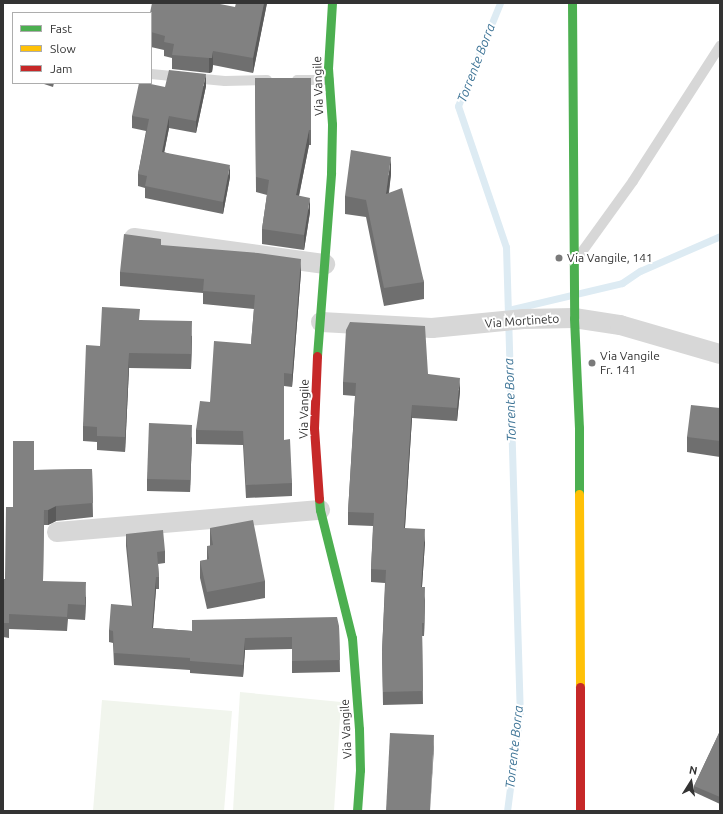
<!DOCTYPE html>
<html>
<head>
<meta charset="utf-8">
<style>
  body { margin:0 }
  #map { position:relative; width:723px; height:814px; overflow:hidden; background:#fff; font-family:Ubuntu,sans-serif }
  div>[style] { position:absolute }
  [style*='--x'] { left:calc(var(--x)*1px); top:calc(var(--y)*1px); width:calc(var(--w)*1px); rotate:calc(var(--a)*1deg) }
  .green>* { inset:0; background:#f1f5ed }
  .stream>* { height:7px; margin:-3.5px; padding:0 3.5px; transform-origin:3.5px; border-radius:3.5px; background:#ddebf3 }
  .lane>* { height:10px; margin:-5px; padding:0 5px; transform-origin:5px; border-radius:5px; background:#d7d7d7 }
  .street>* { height:20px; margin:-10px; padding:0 10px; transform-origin:10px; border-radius:10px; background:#d7d7d7 }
  .fast>* { height:9px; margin:-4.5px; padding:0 4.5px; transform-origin:4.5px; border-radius:4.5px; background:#4caf50 }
  .slow>* { height:9px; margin:-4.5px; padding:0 4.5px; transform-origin:4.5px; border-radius:4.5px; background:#ffc107 }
  .jam>* { height:9px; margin:-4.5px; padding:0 4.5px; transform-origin:4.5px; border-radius:4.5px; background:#c62828 }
  .wall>* { inset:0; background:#6f6f6f }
  .shaded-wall>* { inset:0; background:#5a5a5a }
  .building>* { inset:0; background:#818181 }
  .dots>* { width:11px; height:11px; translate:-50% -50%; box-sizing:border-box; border:2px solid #fff; border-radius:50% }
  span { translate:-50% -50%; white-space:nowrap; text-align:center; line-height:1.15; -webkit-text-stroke:4px #fff; paint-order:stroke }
  .street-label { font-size:12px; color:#333 }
  .poi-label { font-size:12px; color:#333 }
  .left { translate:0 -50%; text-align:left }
  .water-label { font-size:13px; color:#3f7597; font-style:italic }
  .frame { position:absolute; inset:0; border:4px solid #333; pointer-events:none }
  .legend { position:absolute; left:12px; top:12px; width:140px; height:72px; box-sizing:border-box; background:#fff; border:1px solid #adadad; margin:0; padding:5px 7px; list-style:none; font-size:12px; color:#333 }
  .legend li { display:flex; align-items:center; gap:8px; height:20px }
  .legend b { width:20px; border:1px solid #adadad }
  .north { position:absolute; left:671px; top:762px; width:40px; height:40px; -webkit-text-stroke:3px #fff; paint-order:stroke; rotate:11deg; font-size:11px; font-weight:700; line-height:16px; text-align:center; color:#333 }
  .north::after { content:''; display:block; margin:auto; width:14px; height:18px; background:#333; clip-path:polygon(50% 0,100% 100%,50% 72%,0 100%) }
</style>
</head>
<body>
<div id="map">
  <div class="green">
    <i style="clip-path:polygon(240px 692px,341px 702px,334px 811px,233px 811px)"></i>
    <i style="clip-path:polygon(102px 700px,232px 711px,224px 811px,93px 811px)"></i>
  </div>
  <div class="stream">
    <i style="--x:500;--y:3;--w:111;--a:112.2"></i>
    <i style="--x:458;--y:106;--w:149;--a:71.2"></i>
    <i style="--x:506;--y:247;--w:464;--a:88.3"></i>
    <i style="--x:520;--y:711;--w:101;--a:97.4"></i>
    <i style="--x:508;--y:310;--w:117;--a:-13.3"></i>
    <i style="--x:622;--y:283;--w:22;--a:-34"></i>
    <i style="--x:640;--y:271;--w:87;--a:-23.6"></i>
  </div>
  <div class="lane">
    <i style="--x:151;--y:74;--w:74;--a:5.4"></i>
    <i style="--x:225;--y:81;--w:42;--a:-1.4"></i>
    <i style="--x:297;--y:80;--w:32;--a:0"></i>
    <i style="--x:579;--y:256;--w:92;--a:-54.2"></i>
    <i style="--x:633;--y:181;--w:161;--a:-57.2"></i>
  </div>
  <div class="street">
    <i style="--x:134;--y:238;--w:193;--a:7.8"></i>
    <i style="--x:321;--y:322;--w:111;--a:3.1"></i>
    <i style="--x:432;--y:328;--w:92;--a:-5.6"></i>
    <i style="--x:524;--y:319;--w:50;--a:-1.1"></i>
    <i style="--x:574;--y:318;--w:47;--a:8.7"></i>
    <i style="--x:620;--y:325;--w:104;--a:16.2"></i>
    <i style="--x:57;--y:532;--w:264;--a:-4.8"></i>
  </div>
  <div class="fast">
    <i style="--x:572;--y:3;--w:315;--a:89.6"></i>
    <i style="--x:574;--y:318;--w:110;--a:87.4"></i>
    <i style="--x:579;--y:428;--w:66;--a:90"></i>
    <i style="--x:317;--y:356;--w:184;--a:-85.6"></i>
    <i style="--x:331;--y:173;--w:49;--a:-88.8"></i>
    <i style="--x:332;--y:124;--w:56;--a:-94.1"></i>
    <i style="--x:328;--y:68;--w:65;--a:-86.5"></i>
    <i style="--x:319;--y:499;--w:11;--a:85"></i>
    <i style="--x:320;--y:510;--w:132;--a:76"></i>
    <i style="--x:352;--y:638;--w:91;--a:85.6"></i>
    <i style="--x:359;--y:729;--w:41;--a:88.6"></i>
    <i style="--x:360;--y:770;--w:41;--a:94.2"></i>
  </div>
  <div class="slow">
    <i style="--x:579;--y:494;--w:193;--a:89.7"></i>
  </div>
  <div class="jam">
    <i style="--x:317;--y:356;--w:72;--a:92.4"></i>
    <i style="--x:314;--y:428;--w:71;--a:86"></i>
    <i style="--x:580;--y:687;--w:124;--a:90"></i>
  </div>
  <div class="wall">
    <i style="clip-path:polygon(267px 3px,253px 73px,213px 65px,212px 72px,209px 73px,172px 69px,172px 58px,164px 56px,164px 50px,151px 47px,151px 13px,235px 7px)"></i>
    <i style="clip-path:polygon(255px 78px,311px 78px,311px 145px,309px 145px,299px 196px,310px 212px,304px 250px,262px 244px,262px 229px,267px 195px,256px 192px)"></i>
    <i style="clip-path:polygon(41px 83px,54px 83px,53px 87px)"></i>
    <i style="clip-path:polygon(206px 86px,196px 133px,169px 128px,164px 152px,230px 177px,223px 214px,145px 198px,145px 188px,138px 186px,138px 174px,146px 131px,132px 128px,132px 116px,165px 87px)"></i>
    <i style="clip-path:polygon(391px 174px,389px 193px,424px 282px,424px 299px,384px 306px,366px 217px,345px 214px,345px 196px)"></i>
    <i style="clip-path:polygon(161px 246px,301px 272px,292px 387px,284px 386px,284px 440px,292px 483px,292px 496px,246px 498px,243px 445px,196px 444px,196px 430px,210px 402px,251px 344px,254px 309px,203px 304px,203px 293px,120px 286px,120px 272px)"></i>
    <i style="clip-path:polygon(140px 320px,192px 336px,191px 369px,129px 368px,125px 452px,97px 450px,97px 442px,83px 441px,83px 426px,100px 346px)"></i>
    <i style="clip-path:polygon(428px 374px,460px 391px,457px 421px,412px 418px,405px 528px,425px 542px,422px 587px,425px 600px,424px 636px,422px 636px,423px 704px,383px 705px,382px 652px,385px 583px,371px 582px,371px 569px,373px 526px,348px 525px,348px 512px,355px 396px,343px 395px,343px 382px)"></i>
    <i style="clip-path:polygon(720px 408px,720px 457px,687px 452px,687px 437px)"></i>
    <i style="clip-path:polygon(192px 437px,190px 492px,147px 491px,147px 479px)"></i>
    <i style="clip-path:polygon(92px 469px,93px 517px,56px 521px,48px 525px,44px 525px,43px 581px,86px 597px,85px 620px,68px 619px,67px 631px,9px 629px,9px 638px,3px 637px,3px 579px,5px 579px,13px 507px,34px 470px)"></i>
    <i style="clip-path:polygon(210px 528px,265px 581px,265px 598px,207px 609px,200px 578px,200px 561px,207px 560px,207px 546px,210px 546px)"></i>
    <i style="clip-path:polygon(126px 534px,165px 551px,165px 563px,158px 564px,159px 577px,159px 589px,156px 589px,153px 628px,192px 631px,339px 626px,340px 672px,292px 673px,292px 649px,245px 650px,243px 677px,190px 673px,190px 670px,114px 665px,113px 643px,109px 642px,109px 630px,132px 606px,126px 546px)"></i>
    <i style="clip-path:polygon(720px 731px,720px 804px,694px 792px,694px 786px)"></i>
  </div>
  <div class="shaded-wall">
    <i style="clip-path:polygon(264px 3px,267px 3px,253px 73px,253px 58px)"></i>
    <i style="clip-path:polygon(213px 51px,213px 65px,212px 72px,209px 73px,209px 58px)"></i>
    <i style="clip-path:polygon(206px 74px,206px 86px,196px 133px,196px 121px)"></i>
    <i style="clip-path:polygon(169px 116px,169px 128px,162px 164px,162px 152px)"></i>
    <i style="clip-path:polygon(309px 130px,309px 145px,296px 210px,296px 195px)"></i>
    <i style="clip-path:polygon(391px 157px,391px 174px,386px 211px,386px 194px)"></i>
    <i style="clip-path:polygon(230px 165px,230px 177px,223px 214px,223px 202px)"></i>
    <i style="clip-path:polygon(310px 198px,310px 212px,304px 250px,304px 235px)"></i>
    <i style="clip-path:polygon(301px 259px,301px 272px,292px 387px,292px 374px)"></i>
    <i style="clip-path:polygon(192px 321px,192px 336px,191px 369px,191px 354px)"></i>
    <i style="clip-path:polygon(129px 353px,129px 368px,125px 452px,125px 437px)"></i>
    <i style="clip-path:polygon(460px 378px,460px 391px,457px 421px,457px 408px)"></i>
    <i style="clip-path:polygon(412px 405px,412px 418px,404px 541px,404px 528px)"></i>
    <i style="clip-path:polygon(192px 425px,192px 437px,190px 492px,190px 480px)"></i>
    <i style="clip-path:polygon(56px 506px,56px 521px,48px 525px,48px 510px)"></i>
    <i style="clip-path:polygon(425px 529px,425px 542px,421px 600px,421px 587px)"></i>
    <i style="clip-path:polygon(156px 577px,156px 589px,152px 640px,152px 628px)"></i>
    <i style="clip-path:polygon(86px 582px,86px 597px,85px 620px,85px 605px)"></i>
    <i style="clip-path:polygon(425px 587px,425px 600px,424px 636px,424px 623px)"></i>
    <i style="clip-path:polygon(245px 638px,245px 650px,243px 677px,243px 665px)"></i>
    <i style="clip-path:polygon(434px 735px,434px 747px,430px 811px)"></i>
  </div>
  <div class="building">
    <i style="clip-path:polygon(152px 3px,215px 3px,235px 7px,236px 3px,264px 3px,253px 58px,213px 51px,212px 58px,209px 58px,172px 55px,174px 44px,164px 42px,165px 36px,151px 32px,151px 13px,150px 13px)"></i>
    <i style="clip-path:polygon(169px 70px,206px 74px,196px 121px,169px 116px,162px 152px,230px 165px,223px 202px,145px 186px,147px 176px,138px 174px,149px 119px,132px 116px,139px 83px,146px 83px,165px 87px)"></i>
    <i style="clip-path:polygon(255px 78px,311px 78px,311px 130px,309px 130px,296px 195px,310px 198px,304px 235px,262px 229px,269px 180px,256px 177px)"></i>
    <i style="clip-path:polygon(351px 150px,391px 157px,386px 194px,402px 188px,424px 282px,384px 288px,366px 200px,345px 196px)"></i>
    <i style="clip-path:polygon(124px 234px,161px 239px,161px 245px,258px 253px,301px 259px,292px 374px,284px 373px,284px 440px,290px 439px,292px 483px,246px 485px,243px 431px,196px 430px,200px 401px,210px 402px,214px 341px,251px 344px,255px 295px,203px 291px,204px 279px,120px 272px)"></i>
    <i style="clip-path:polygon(102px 307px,140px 309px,139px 320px,192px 321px,191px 354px,129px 353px,125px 437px,97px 436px,97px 427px,83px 426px,86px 345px,100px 346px)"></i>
    <i style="clip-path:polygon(350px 322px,425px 326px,428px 374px,460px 378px,457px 408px,412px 405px,404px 528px,425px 529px,421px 587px,425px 587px,424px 623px,422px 623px,423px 691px,383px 692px,382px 652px,386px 570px,371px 569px,374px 513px,348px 512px,356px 383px,343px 382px,346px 330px)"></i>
    <i style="clip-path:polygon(691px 405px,720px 408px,720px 441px,687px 437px)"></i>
    <i style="clip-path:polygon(149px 423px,192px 425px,190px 480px,147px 479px)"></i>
    <i style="clip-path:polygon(13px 441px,34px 441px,34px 470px,92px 469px,93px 503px,56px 506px,48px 510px,44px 510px,43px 581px,86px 582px,85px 605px,68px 604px,67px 617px,9px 614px,9px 623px,3px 623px,3px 579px,5px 579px,6px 507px,13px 507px)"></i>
    <i style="clip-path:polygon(253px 520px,265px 581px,207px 592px,200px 561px,209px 559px,207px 546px,213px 545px,210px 528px)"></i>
    <i style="clip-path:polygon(163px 530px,165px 551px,157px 552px,159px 577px,156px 577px,152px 628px,192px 631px,192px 620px,337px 617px,339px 626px,340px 660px,292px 661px,292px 637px,245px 638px,243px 665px,190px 661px,190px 658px,114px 653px,113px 631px,109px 630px,111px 604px,133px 606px,126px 534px)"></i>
    <i style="clip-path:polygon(720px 731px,720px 797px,694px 786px)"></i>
    <i style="clip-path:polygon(390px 733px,434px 735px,430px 811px,386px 811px)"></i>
  </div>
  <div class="dots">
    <i style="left:559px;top:258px;background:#7a7a7a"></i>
    <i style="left:592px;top:363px;background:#7a7a7a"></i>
  </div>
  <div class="street-label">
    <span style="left:318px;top:86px;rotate:-92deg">Via Vangile</span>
    <span style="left:522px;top:321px;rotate:-4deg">Via Mortineto</span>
    <span style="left:304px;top:409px;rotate:-89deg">Via Vangile</span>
    <span style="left:346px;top:729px;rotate:-93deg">Via Vangile</span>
  </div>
  <div class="poi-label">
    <span class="left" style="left:567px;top:258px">Via Vangile, 141</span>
    <span class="left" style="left:600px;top:363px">Via Vangile<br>Fr. 141</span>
  </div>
  <div class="water-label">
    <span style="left:476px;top:63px;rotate:-69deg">Torrente Borra</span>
    <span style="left:510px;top:400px;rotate:-92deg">Torrente Borra</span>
    <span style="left:514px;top:747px;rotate:-84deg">Torrente Borra</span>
  </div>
  <div class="frame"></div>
  <ul class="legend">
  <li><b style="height:5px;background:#4caf50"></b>Fast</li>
  <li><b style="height:5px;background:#ffc107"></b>Slow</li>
  <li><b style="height:5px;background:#c62828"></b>Jam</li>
  </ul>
  <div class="north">N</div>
</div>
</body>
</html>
